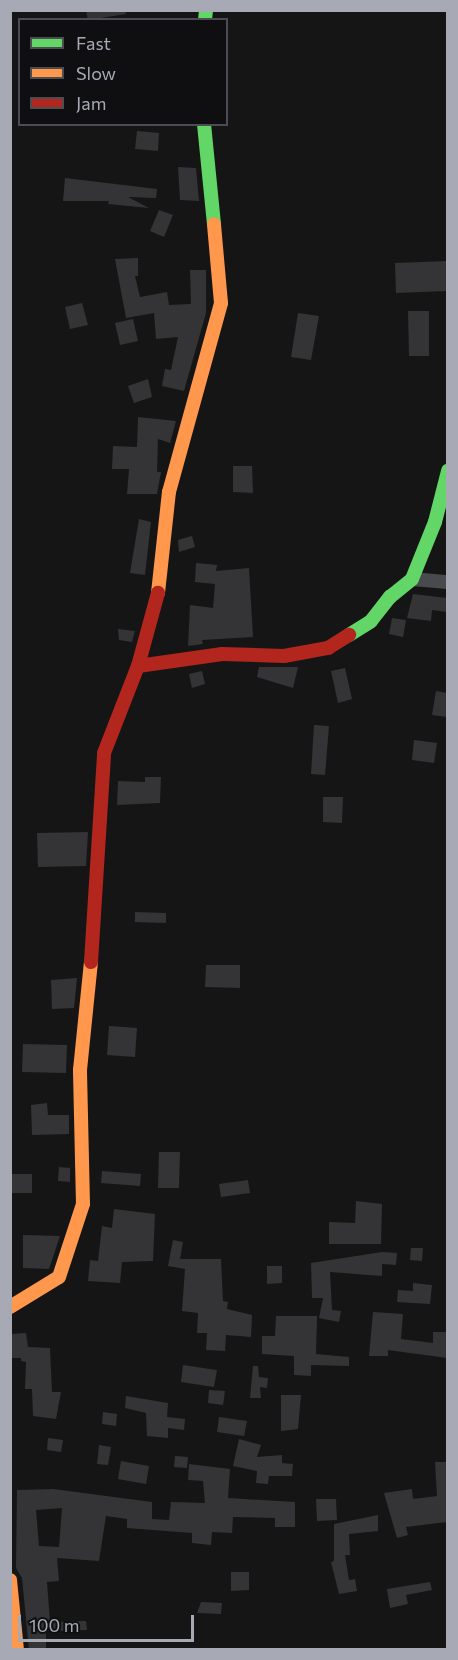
<!DOCTYPE html>
<html>
<head>
<meta charset="utf-8">
<style>
  body { margin:0 }
  #map { position:relative; width:458px; height:1660px; overflow:hidden; background:#151515; font-family:Commissioner,sans-serif }
  div>[style] { position:absolute }
  [style*='--x'] { left:calc(var(--x)*1px); top:calc(var(--y)*1px); width:calc(var(--w)*1px); rotate:calc(var(--a)*1deg) }
  .building>* { inset:0; background:#343436 }
  .street>* { height:14px; margin:-7px; padding:0 7px; transform-origin:7px; border-radius:7px; background:#494a4d }
  .fast>* { height:14px; margin:-7px; padding:0 7px; transform-origin:7px; border-radius:7px; background:#63d668 }
  .slow>* { height:14px; margin:-7px; padding:0 7px; transform-origin:7px; border-radius:7px; background:#ff974d }
  .jam>* { height:14px; margin:-7px; padding:0 7px; transform-origin:7px; border-radius:7px; background:#b3261e }
  span { translate:-50% -50%; white-space:nowrap; text-align:center; line-height:1.15; -webkit-text-stroke:4.5px #0f0f11; paint-order:stroke }
  .frame { position:absolute; inset:0; border:12px solid #a7aab5; pointer-events:none }
  .legend { position:absolute; left:18px; top:18px; width:210px; height:108px; box-sizing:border-box; background:#0f0f11; border:2px solid #4c4d53; margin:0; padding:8px 10px; list-style:none; font-size:18px; color:#a7aab5 }
  .legend li { display:flex; align-items:center; gap:12px; height:30px }
  .legend b { width:30px; border:2px solid #4c4d53 }
  .scale { position:absolute; left:18px; top:1615px; width:176px; height:27px; box-sizing:border-box; border:3px solid #a7aab5; border-top:0; padding-left:8px; font-size:18px; line-height:21px; white-space:nowrap; color:#a7aab5; -webkit-text-stroke:4px #0f0f11; paint-order:stroke }
</style>
</head>
<body>
<div id="map">
  <div class="building">
    <i style="clip-path:polygon(86px 10px,125px 10px,126px 14px,88px 20px)"></i>
    <i style="clip-path:polygon(137px 131px,159px 133px,158px 151px,135px 149px)"></i>
    <i style="clip-path:polygon(178px 167px,196px 168px,199px 201px,180px 200px)"></i>
    <i style="clip-path:polygon(65px 178px,157px 189px,156px 198px,128px 197px,149px 208px,108px 204px,109px 201px,63px 201px)"></i>
    <i style="clip-path:polygon(159px 210px,173px 215px,164px 237px,150px 231px)"></i>
    <i style="clip-path:polygon(138px 258px,138px 276px,135px 276px,140px 297px,167px 292px,169px 305px,191px 304px,190px 270px,206px 270px,206px 313px,184px 391px,162px 386px,165px 369px,171px 370px,178px 337px,156px 339px,154px 313px,126px 318px,115px 259px)"></i>
    <i style="clip-path:polygon(447px 261px,447px 291px,396px 293px,395px 263px)"></i>
    <i style="clip-path:polygon(82px 303px,88px 325px,70px 329px,65px 307px)"></i>
    <i style="clip-path:polygon(408px 311px,429px 311px,429px 356px,409px 356px)"></i>
    <i style="clip-path:polygon(298px 313px,319px 316px,311px 360px,291px 357px)"></i>
    <i style="clip-path:polygon(133px 319px,138px 341px,120px 345px,115px 323px)"></i>
    <i style="clip-path:polygon(148px 379px,152px 397px,134px 403px,128px 386px)"></i>
    <i style="clip-path:polygon(138px 417px,176px 421px,170px 443px,158px 439px,157px 472px,161px 472px,157px 494px,127px 494px,129px 469px,112px 469px,113px 446px,137px 447px)"></i>
    <i style="clip-path:polygon(233px 466px,252px 466px,253px 493px,233px 492px)"></i>
    <i style="clip-path:polygon(139px 519px,151px 522px,145px 575px,130px 573px)"></i>
    <i style="clip-path:polygon(192px 536px,195px 547px,179px 552px,178px 540px)"></i>
    <i style="clip-path:polygon(196px 563px,217px 565px,216px 571px,249px 568px,253px 637px,202px 640px,203px 644px,188px 646px,190px 605px,213px 608px,215px 584px,195px 582px)"></i>
    <i style="clip-path:polygon(413px 594px,447px 598px,447px 612px,432px 610px,431px 621px,407px 618px)"></i>
    <i style="clip-path:polygon(392px 618px,406px 620px,403px 637px,389px 634px)"></i>
    <i style="clip-path:polygon(118px 629px,135px 631px,132px 642px,119px 640px)"></i>
    <i style="clip-path:polygon(259px 667px,298px 667px,293px 688px,257px 677px)"></i>
    <i style="clip-path:polygon(345px 668px,352px 699px,338px 703px,331px 671px)"></i>
    <i style="clip-path:polygon(202px 671px,205px 684px,192px 688px,189px 674px)"></i>
    <i style="clip-path:polygon(436px 691px,447px 693px,447px 717px,432px 715px)"></i>
    <i style="clip-path:polygon(314px 725px,329px 726px,325px 775px,311px 774px)"></i>
    <i style="clip-path:polygon(414px 740px,437px 743px,434px 763px,412px 760px)"></i>
    <i style="clip-path:polygon(145px 777px,161px 777px,160px 803px,117px 805px,118px 781px,145px 782px)"></i>
    <i style="clip-path:polygon(323px 797px,343px 797px,342px 823px,323px 822px)"></i>
    <i style="clip-path:polygon(88px 832px,86px 866px,38px 867px,37px 833px)"></i>
    <i style="clip-path:polygon(135px 912px,166px 913px,166px 923px,135px 922px)"></i>
    <i style="clip-path:polygon(206px 965px,240px 965px,240px 988px,205px 987px)"></i>
    <i style="clip-path:polygon(77px 978px,74px 1008px,52px 1009px,51px 980px)"></i>
    <i style="clip-path:polygon(109px 1026px,137px 1028px,135px 1057px,107px 1055px)"></i>
    <i style="clip-path:polygon(23px 1044px,67px 1045px,66px 1073px,22px 1072px)"></i>
    <i style="clip-path:polygon(47px 1103px,48px 1115px,69px 1115px,69px 1134px,32px 1135px,31px 1105px)"></i>
    <i style="clip-path:polygon(159px 1152px,180px 1152px,179px 1188px,158px 1188px)"></i>
    <i style="clip-path:polygon(59px 1167px,70px 1168px,70px 1182px,58px 1181px)"></i>
    <i style="clip-path:polygon(102px 1171px,141px 1174px,140px 1186px,101px 1183px)"></i>
    <i style="clip-path:polygon(10px 1174px,32px 1174px,32px 1193px,10px 1193px)"></i>
    <i style="clip-path:polygon(248px 1180px,250px 1193px,221px 1197px,219px 1184px)"></i>
    <i style="clip-path:polygon(356px 1201px,382px 1204px,381px 1244px,329px 1244px,329px 1222px,355px 1223px)"></i>
    <i style="clip-path:polygon(114px 1209px,155px 1214px,153px 1261px,122px 1262px,120px 1283px,88px 1281px,90px 1260px,98px 1261px,102px 1226px,112px 1228px)"></i>
    <i style="clip-path:polygon(23px 1235px,60px 1236px,49px 1269px,23px 1268px)"></i>
    <i style="clip-path:polygon(173px 1240px,183px 1242px,180px 1259px,221px 1259px,223px 1301px,228px 1302px,227px 1309px,252px 1315px,251px 1337px,226px 1335px,225px 1351px,206px 1350px,207px 1333px,197px 1333px,198px 1313px,182px 1311px,185px 1269px,168px 1266px)"></i>
    <i style="clip-path:polygon(411px 1248px,423px 1248px,422px 1261px,410px 1260px)"></i>
    <i style="clip-path:polygon(382px 1252px,397px 1253px,396px 1265px,382px 1264px,382px 1276px,330px 1272px,332px 1310px,341px 1311px,339px 1322px,319px 1318px,323px 1298px,312px 1298px,311px 1263px)"></i>
    <i style="clip-path:polygon(267px 1266px,282px 1266px,282px 1283px,267px 1284px)"></i>
    <i style="clip-path:polygon(413px 1283px,432px 1285px,430px 1304px,397px 1302px,398px 1290px,413px 1291px)"></i>
    <i style="clip-path:polygon(373px 1312px,403px 1314px,401px 1339px,433px 1343px,433px 1332px,447px 1332px,447px 1358px,388px 1350px,388px 1356px,369px 1356px)"></i>
    <i style="clip-path:polygon(276px 1316px,317px 1316px,316px 1354px,349px 1357px,349px 1366px,311px 1365px,311px 1376px,294px 1375px,294px 1356px,262px 1354px,262px 1336px,275px 1336px)"></i>
    <i style="clip-path:polygon(26px 1333px,28px 1347px,50px 1348px,52px 1392px,61px 1392px,56px 1419px,33px 1416px,32px 1389px,25px 1389px,26px 1362px,21px 1361px,21px 1358px,10px 1358px,10px 1334px)"></i>
    <i style="clip-path:polygon(183px 1365px,217px 1370px,214px 1387px,181px 1382px)"></i>
    <i style="clip-path:polygon(253px 1366px,258px 1366px,259px 1377px,268px 1378px,267px 1388px,260px 1387px,261px 1398px,250px 1398px)"></i>
    <i style="clip-path:polygon(209px 1390px,225px 1391px,223px 1405px,208px 1403px)"></i>
    <i style="clip-path:polygon(281px 1395px,301px 1395px,298px 1429px,281px 1431px)"></i>
    <i style="clip-path:polygon(126px 1396px,168px 1403px,167px 1417px,185px 1419px,184px 1430px,168px 1428px,168px 1438px,147px 1436px,146px 1413px,125px 1408px)"></i>
    <i style="clip-path:polygon(103px 1412px,117px 1414px,116px 1426px,102px 1424px)"></i>
    <i style="clip-path:polygon(219px 1417px,247px 1421px,244px 1436px,217px 1432px)"></i>
    <i style="clip-path:polygon(48px 1438px,63px 1440px,61px 1452px,47px 1450px)"></i>
    <i style="clip-path:polygon(239px 1439px,261px 1445px,257px 1457px,282px 1455px,282px 1463px,293px 1464px,292px 1476px,269px 1476px,268px 1484px,256px 1483px,257px 1471px,233px 1466px)"></i>
    <i style="clip-path:polygon(99px 1445px,111px 1447px,108px 1465px,97px 1464px)"></i>
    <i style="clip-path:polygon(175px 1456px,188px 1457px,187px 1468px,174px 1467px)"></i>
    <i style="clip-path:polygon(121px 1461px,149px 1466px,146px 1484px,118px 1479px)"></i>
    <i style="clip-path:polygon(435px 1462px,447px 1462px,447px 1522px,406px 1527px,408px 1535px,397px 1538px,384px 1493px,412px 1489px,413px 1499px,437px 1496px)"></i>
    <i style="clip-path:polygon(evenodd,189px 1464px,230px 1469px,228px 1498px,295px 1502px,295px 1527px,275px 1527px,275px 1518px,233px 1517px,232px 1533px,212px 1532px,211px 1545px,192px 1543px,192px 1533px,127px 1528px,127px 1519px,106px 1516px,99px 1561px,57px 1558px,59px 1581px,47px 1582px,50px 1622px,86px 1621px,87px 1630px,46px 1631px,46px 1650px,29px 1650px,22px 1578px,16px 1568px,17px 1490px,53px 1489px,152px 1502px,152px 1519px,169px 1520px,171px 1502px,205px 1503px,203px 1481px,188px 1480px,189px 1464px,62px 1508px,59px 1547px,39px 1546px,36px 1510px,62px 1508px)"></i>
    <i style="clip-path:polygon(316px 1499px,336px 1499px,337px 1520px,317px 1521px)"></i>
    <i style="clip-path:polygon(378px 1515px,378px 1531px,349px 1534px,350px 1555px,345px 1555px,349px 1580px,355px 1579px,357px 1591px,339px 1594px,331px 1562px,334px 1561px,334px 1524px)"></i>
    <i style="clip-path:polygon(231px 1572px,249px 1572px,249px 1590px,231px 1591px)"></i>
    <i style="clip-path:polygon(430px 1582px,432px 1590px,406px 1595px,408px 1604px,390px 1608px,387px 1589px)"></i>
    <i style="clip-path:polygon(201px 1602px,222px 1603px,221px 1614px,197px 1613px)"></i>
  </div>
  <div class="street">
    <i style="--x:412;--y:579;--w:36;--a:5"></i>
  </div>
  <div class="fast">
    <i style="--x:205;--y:20;--w:10;--a:-84"></i>
    <i style="--x:204;--y:124;--w:100;--a:84.3"></i>
    <i style="--x:349;--y:635;--w:26;--a:-32"></i>
    <i style="--x:371;--y:621;--w:31;--a:-52"></i>
    <i style="--x:390;--y:597;--w:28;--a:-39"></i>
    <i style="--x:412;--y:579;--w:61;--a:-68"></i>
    <i style="--x:435;--y:522;--w:53;--a:-75.7"></i>
  </div>
  <div class="slow">
    <i style="--x:158;--y:593;--w:102;--a:-83.8"></i>
    <i style="--x:169;--y:492;--w:196;--a:-74.6"></i>
    <i style="--x:221;--y:303;--w:79;--a:-95.1"></i>
    <i style="--x:10;--y:1307;--w:57;--a:-31.5"></i>
    <i style="--x:59;--y:1277;--w:77;--a:-71.8"></i>
    <i style="--x:83;--y:1204;--w:134;--a:-91.3"></i>
    <i style="--x:80;--y:1070;--w:109;--a:-84.2"></i>
    <i style="--x:10;--y:1580;--w:70;--a:84.3"></i>
  </div>
  <div class="jam">
    <i style="--x:138;--y:666;--w:85;--a:-8.1"></i>
    <i style="--x:222;--y:654;--w:62;--a:1.8"></i>
    <i style="--x:284;--y:656;--w:45;--a:-10.3"></i>
    <i style="--x:328;--y:648;--w:25;--a:-32"></i>
    <i style="--x:91;--y:962;--w:209;--a:-86.4"></i>
    <i style="--x:104;--y:753;--w:93;--a:-68.7"></i>
    <i style="--x:138;--y:666;--w:76;--a:-74.7"></i>
  </div>
  <div class="frame"></div>
  <ul class="legend">
  <li><b style="height:8px;background:#63d668"></b>Fast</li>
  <li><b style="height:8px;background:#ff974d"></b>Slow</li>
  <li><b style="height:8px;background:#b3261e"></b>Jam</li>
  </ul>
  <div class="scale">100 m</div>
</div>
</body>
</html>
